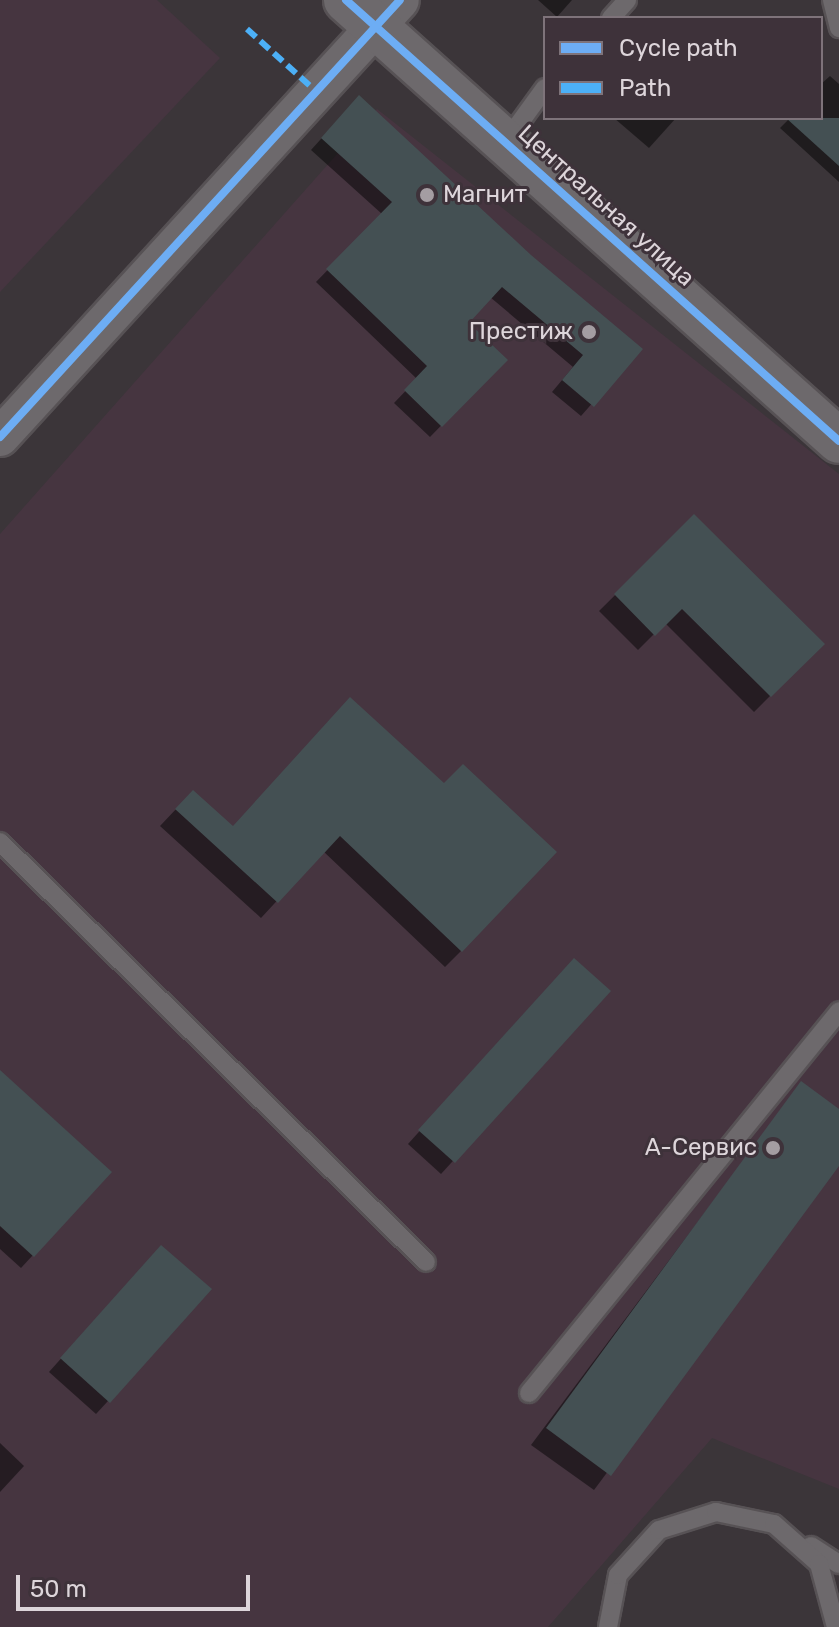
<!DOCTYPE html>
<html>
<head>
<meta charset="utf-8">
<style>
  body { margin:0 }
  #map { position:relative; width:839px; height:1627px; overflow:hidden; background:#3b3539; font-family:Rubik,sans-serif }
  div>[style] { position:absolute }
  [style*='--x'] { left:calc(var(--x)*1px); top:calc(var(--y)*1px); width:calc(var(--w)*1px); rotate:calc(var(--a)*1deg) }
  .built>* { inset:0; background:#463540 }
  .shadow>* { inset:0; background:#0007 }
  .building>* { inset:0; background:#445053 }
  .roads { filter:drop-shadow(2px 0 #575255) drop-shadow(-2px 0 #575255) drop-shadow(0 2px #575255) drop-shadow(0 -2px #575255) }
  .service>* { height:18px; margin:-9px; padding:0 9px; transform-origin:9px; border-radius:9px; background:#6d696c }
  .minor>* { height:38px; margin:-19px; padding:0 19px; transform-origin:19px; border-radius:19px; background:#6d696c }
  .tertiary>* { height:44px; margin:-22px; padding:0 22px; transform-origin:22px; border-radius:22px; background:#6d696c }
  .quiet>* { height:6px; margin-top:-3px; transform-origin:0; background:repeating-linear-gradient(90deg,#4cb0f7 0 12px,transparent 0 18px) }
  .cycleway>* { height:8px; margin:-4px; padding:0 4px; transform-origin:4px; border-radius:4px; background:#6dadf4 }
  .dots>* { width:22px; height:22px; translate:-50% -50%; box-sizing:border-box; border:4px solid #3e323a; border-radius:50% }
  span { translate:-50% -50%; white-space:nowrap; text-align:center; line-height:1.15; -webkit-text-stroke:6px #3e323a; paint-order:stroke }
  .poi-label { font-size:24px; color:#ddd5da }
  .left { translate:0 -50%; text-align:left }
  .right { translate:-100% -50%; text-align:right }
  .street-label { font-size:24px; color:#ddd5da }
  .legend { position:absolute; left:543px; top:16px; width:280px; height:104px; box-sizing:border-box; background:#3e323a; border:2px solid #7e737a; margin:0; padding:10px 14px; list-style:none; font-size:24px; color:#ddd5da }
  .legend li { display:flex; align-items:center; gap:16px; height:40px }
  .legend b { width:40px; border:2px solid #7e737a }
  .scale { position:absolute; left:16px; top:1575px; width:234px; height:36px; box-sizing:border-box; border:4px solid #ddd5da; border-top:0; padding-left:10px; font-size:24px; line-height:28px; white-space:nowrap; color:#ddd5da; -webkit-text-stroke:6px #3e323a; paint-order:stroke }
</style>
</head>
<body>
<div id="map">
  <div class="built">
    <i style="clip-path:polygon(0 0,157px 0,220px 58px,0 292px)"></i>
    <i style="clip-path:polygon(377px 109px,839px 474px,839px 1489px,712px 1438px,548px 1627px,0 1627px,0 534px)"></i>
  </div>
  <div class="shadow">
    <i style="clip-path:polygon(538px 0,572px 0,557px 17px)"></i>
    <i style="clip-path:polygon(830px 76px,839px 84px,839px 182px,780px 128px,790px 118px,821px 118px,821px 84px)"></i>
    <i style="clip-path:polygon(348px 109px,640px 349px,581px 416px,552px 392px,573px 367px,490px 297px,466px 323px,505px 360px,430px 437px,394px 403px,417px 379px,316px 282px,382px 214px,311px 150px)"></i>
    <i style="clip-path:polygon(614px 118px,676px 118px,649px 148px)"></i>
    <i style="clip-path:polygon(694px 517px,822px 644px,754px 712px,665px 623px,638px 650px,599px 611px)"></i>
    <i style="clip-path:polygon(444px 786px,461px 951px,445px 967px,323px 851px,261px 918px,160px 826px,177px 808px,232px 828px)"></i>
    <i style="clip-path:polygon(562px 973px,608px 991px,441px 1174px,408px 1144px)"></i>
    <i style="clip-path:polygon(0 1073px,33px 1255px,21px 1268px,0 1249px)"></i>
    <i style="clip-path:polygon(801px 1084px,839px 1111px,839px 1162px,594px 1490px,531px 1445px)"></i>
    <i style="clip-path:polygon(149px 1260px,108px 1401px,96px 1414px,49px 1372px)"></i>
    <i style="clip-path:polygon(0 1443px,24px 1466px,0 1492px)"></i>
  </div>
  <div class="building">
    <i style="clip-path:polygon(359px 95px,531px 255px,643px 349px,594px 407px,562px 380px,583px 355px,502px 287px,469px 323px,508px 360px,442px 427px,404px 390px,427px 366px,326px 269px,392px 202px,321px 138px)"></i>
    <i style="clip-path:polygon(786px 118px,839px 118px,839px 166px)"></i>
    <i style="clip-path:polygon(694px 514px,825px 644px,771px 697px,682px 609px,655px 636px,614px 594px)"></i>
    <i style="clip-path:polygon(350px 697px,444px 783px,463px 764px,557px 852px,462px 952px,340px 836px,278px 903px,175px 809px,193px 790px,233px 826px)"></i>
    <i style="clip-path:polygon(574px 958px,611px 991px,455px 1163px,418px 1130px)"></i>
    <i style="clip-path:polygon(0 1070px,112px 1172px,34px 1257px,0 1226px)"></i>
    <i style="clip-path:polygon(801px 1081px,839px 1109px,839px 1166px,611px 1476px,546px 1428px)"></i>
    <i style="clip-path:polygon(161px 1245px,212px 1289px,110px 1403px,60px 1358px)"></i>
  </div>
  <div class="roads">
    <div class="service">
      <i style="--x:832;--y:0;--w:29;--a:76"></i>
      <i style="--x:611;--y:18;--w:24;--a:-48"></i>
      <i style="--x:505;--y:143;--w:68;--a:-54"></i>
      <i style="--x:0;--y:842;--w:598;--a:44.59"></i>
      <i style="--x:529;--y:1393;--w:492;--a:-50.9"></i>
      <i style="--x:811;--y:1546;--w:33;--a:33"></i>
      <i style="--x:608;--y:1627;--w:53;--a:-79.1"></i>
      <i style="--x:618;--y:1575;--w:61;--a:-47.7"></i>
      <i style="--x:659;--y:1530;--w:60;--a:-17.5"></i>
      <i style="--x:716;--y:1512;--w:59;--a:11.7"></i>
      <i style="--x:774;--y:1524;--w:60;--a:41.6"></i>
      <i style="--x:819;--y:1564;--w:65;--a:74.9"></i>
    </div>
    <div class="minor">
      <i style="--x:0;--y:437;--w:592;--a:-47.53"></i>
    </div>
    <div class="tertiary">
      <i style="--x:346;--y:0;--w:661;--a:41.81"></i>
    </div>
  </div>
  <div class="quiet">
    <i style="--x:247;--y:29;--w:94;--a:42"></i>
  </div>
  <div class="cycleway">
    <i style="--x:346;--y:0;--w:661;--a:41.81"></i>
    <i style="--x:0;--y:437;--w:592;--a:-47.53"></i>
  </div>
  <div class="dots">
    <i style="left:427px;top:195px;background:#a49da2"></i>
    <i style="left:589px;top:332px;background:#a49da2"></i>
    <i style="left:773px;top:1148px;background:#a49da2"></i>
  </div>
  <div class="poi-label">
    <span class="left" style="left:443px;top:195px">Магнит</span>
    <span class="right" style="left:573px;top:332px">Престиж</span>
    <span class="right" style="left:757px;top:1148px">A-Сервис</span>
  </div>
  <div class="street-label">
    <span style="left:606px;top:206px;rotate:42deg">Центральная улица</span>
  </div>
  <ul class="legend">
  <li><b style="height:10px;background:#6dadf4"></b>Cycle path</li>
  <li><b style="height:10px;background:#4cb0f7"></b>Path</li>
  </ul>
  <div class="scale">50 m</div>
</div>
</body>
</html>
